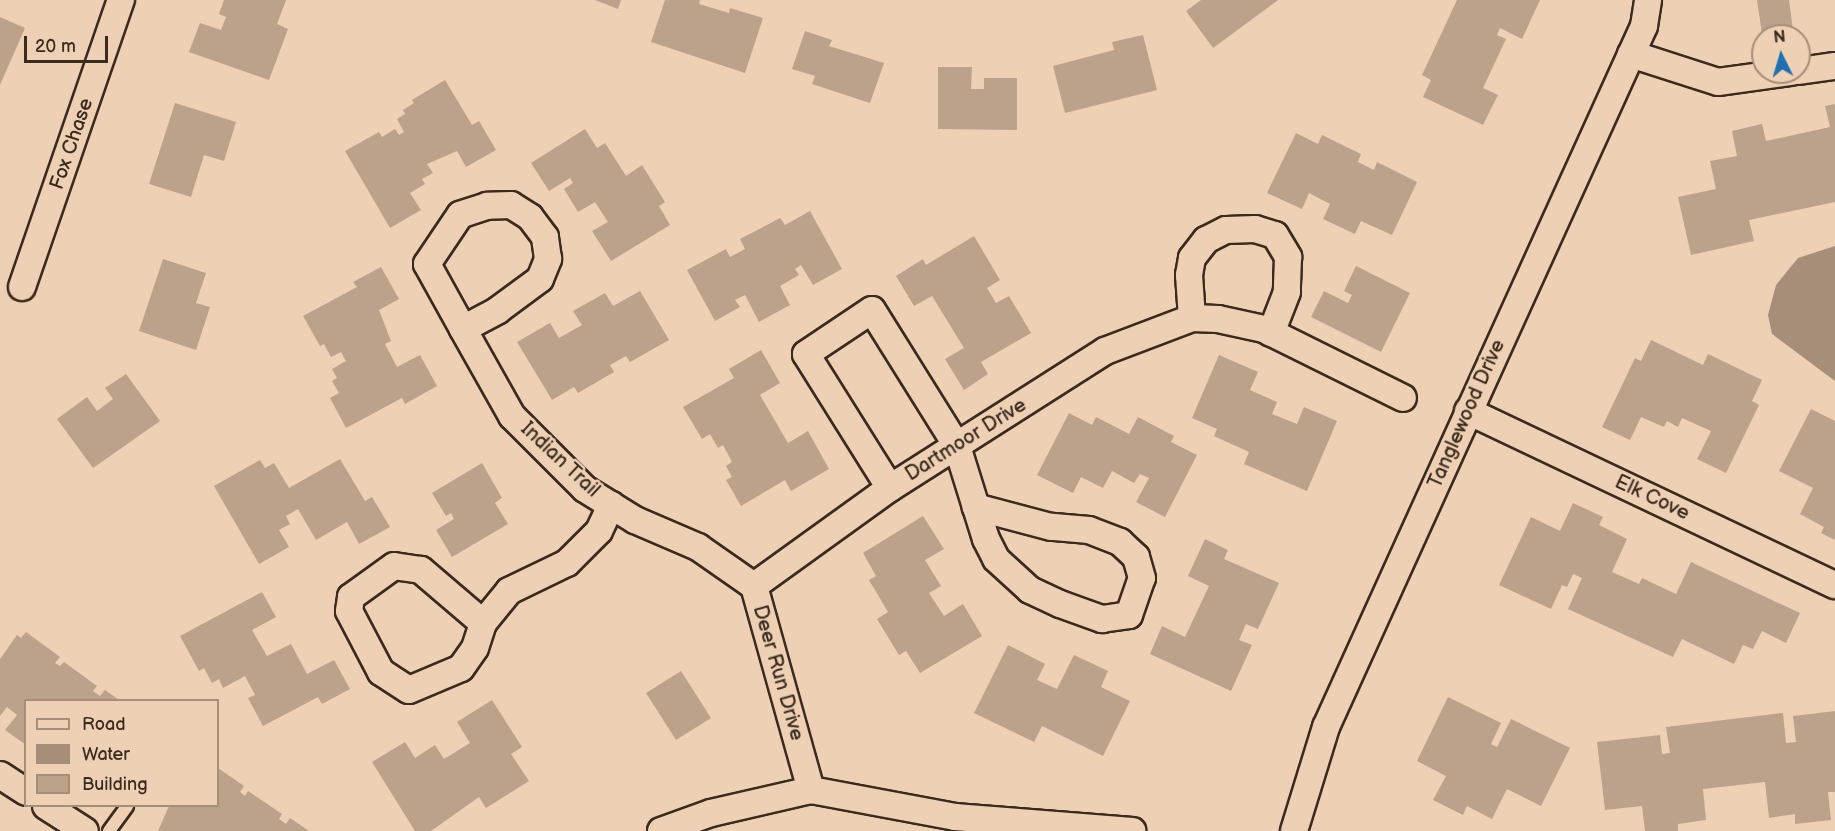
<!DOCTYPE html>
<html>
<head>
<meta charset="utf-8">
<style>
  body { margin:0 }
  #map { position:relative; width:1835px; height:831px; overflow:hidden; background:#eed0b4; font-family:"Balsamiq Sans",sans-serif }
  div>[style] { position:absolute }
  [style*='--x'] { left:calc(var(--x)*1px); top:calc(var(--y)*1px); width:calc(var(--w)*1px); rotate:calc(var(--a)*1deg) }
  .water>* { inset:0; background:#a78e79 }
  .building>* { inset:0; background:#bca28a }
  .roads { filter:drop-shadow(2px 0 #3b2a1e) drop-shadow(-2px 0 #3b2a1e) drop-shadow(0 2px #3b2a1e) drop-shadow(0 -2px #3b2a1e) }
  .lane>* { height:12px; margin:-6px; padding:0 6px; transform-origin:6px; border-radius:6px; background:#eed0b4 }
  .street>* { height:26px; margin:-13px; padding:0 13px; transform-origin:13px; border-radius:13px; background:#eed0b4 }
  span { translate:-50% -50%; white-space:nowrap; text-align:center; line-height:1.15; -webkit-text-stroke:5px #eed0b4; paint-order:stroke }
  .street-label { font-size:20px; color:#3b2a1e }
  .legend { position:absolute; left:24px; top:699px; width:195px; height:108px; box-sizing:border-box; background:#eed0b4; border:2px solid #a68e78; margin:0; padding:8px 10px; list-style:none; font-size:18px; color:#3b2a1e }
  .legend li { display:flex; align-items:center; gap:12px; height:30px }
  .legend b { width:30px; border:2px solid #a68e78 }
  .north { position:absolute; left:1751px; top:24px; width:60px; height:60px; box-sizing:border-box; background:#eed0b4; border:2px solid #a68e78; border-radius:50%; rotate:355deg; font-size:16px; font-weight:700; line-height:24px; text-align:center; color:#3b2a1e }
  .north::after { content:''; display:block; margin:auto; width:21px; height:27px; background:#1f6fb2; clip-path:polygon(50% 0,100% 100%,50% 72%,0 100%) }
  .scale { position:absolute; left:24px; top:36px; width:84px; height:27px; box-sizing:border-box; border:3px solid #3b2a1e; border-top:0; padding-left:8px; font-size:18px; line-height:21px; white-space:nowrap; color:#3b2a1e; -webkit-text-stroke:4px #eed0b4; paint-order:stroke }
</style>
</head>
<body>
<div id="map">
  <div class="water">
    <i style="clip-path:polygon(1835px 246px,1835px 381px,1772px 334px,1768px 315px,1776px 285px,1798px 258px)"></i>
  </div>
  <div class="building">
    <i style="clip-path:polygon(224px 0,286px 0,277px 24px,288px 29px,269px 80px,189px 52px,200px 23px,221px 30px,226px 17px,219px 14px)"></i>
    <i style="clip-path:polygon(595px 0,621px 0,618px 9px)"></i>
    <i style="clip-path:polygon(665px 0,700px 0,699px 4px,729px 13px,730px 8px,763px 18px,745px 73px,651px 42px)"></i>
    <i style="clip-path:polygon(1201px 0,1278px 0,1213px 48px,1186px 11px)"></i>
    <i style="clip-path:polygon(1457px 0,1540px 0,1522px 39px,1500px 28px,1497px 35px,1506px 39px,1483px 88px,1498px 95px,1483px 125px,1423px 97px,1431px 80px,1422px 75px)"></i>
    <i style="clip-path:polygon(1757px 0,1789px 0,1793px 30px,1762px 34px)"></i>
    <i style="clip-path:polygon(0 17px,25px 28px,0 85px)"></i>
    <i style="clip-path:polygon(805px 31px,832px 40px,829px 46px,884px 63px,870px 103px,812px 84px,815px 76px,792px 69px)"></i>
    <i style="clip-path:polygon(1143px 35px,1157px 90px,1065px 113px,1053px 66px,1114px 50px,1112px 42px)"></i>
    <i style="clip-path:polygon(938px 67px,972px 67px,971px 89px,984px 89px,984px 78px,1017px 78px,1017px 130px,938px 129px)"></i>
    <i style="clip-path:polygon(445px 80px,472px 125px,479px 121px,496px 150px,466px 167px,457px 151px,427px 164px,433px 173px,422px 179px,425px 184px,410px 193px,421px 210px,390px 228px,345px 151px,379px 132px,382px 137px,395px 129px,399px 135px,404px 132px,397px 119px,405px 114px,403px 110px,414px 103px,412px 100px)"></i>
    <i style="clip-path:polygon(175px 103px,236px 122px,224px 161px,204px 155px,191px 197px,149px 184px)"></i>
    <i style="clip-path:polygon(1835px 104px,1835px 202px,1749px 220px,1754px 241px,1691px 255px,1678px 197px,1716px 189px,1710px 161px,1737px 156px,1732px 131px,1762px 124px,1766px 141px,1830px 127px,1825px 106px)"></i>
    <i style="clip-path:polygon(585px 129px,597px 148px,605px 143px,626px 176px,642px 165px,665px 202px,659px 206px,670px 225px,611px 261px,592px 231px,608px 222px,595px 202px,578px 212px,564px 189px,573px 183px,570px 178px,549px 191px,531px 163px)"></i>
    <i style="clip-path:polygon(1296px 133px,1318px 144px,1322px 135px,1361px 154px,1358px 162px,1374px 170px,1377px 162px,1417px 182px,1392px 235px,1361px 221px,1355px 234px,1323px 219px,1330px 204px,1309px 193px,1302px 209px,1267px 193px)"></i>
    <i style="clip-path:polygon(810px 211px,842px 269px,813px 285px,801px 265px,795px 269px,799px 275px,780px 286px,790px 305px,759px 322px,745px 295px,735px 300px,740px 307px,715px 321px,687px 270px,726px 249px,730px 257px,745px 249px,740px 239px,780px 218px,785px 225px)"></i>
    <i style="clip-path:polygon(974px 236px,1000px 280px,987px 288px,996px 303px,1009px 296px,1031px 333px,981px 362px,988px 374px,964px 390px,945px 359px,964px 348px,932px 296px,914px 306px,896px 276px,923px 259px,926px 265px)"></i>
    <i style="clip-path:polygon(163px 259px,206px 273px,196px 303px,210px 307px,196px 350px,139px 331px)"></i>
    <i style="clip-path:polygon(1356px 266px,1410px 293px,1381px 352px,1311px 317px,1324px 291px,1348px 303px,1352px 295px,1344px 291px)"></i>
    <i style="clip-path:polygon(381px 267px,399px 299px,379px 310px,391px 341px,385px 344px,397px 367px,420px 355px,437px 386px,405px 404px,402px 398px,346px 428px,330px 398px,339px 393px,332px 381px,337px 378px,332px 369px,346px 361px,341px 352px,331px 357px,324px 344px,320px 346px,303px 316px,357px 287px,353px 282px)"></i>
    <i style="clip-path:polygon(640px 291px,669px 340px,630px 362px,626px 356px,610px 365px,614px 372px,578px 393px,574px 387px,552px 400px,517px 342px,550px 323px,559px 338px,582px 325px,573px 311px,605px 293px,613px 306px)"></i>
    <i style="clip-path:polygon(1651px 340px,1703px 365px,1708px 354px,1762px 380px,1752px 401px,1759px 405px,1726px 473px,1697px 459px,1711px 431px,1682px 418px,1678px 427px,1667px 421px,1664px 427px,1641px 417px,1630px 440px,1602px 427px,1635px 358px,1641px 361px)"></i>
    <i style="clip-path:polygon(761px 350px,780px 383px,760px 395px,788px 443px,808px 431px,829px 469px,791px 491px,785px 480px,741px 506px,726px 480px,732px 477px,726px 466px,732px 462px,723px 445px,718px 448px,710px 434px,702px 439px,683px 407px,734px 378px,729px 369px)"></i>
    <i style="clip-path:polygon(1219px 355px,1258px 372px,1250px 390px,1277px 402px,1272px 414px,1297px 424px,1304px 407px,1337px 421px,1307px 491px,1244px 464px,1249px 452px,1214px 436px,1217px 429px,1192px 418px)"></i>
    <i style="clip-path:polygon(126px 374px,160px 421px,93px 468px,57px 419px,87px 397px,97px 411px,113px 399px,105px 388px)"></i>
    <i style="clip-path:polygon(1811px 409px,1835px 421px,1835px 540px,1821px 533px,1824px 527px,1800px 514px,1813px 488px,1779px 471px)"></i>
    <i style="clip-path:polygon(1069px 413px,1092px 425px,1096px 417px,1129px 434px,1138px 417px,1174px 436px,1171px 442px,1197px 455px,1165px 517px,1136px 502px,1149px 478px,1140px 474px,1134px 483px,1112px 471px,1103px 488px,1081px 477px,1073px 493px,1037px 475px)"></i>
    <i style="clip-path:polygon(340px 459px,365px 501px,372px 497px,390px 527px,359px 544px,347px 522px,316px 540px,298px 509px,286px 516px,290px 524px,279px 530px,289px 547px,259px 564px,214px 486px,260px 460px,265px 468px,274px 463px,289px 488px)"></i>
    <i style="clip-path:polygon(482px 463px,502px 498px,495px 503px,508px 524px,452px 557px,436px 530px,454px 519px,451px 513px,446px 516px,432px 493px)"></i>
    <i style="clip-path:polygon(1573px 503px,1603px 517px,1599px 525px,1627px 539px,1612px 572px,1639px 584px,1642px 578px,1676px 594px,1691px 562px,1800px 613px,1786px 643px,1762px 631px,1753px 649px,1743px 645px,1734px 664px,1682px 639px,1673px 657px,1568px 609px,1582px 578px,1573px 574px,1567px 587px,1562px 585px,1551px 609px,1499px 585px,1531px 517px,1560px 531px)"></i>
    <i style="clip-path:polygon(923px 516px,944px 549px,925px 560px,941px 586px,929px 593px,944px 616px,963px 604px,982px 636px,920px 673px,906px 651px,899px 655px,877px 619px,888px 612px,869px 580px,876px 576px,863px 553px)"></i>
    <i style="clip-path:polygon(1205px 539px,1228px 550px,1224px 559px,1279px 583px,1258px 629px,1246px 624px,1239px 640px,1252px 645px,1231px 691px,1150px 654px,1162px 626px,1185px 637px,1209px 586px,1188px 576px)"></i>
    <i style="clip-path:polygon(262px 592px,276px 617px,252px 630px,267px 656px,291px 644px,307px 674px,334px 660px,350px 689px,322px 704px,318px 697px,263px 726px,248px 698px,255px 695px,245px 676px,223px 688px,219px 679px,212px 683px,204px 668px,199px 671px,180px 636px)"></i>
    <i style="clip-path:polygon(26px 632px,60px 657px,55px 663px,60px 666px,64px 662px,97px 686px,93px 691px,100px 696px,105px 690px,119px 700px,26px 700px,26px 745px,5px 730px,17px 715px,7px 707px,0 716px,0 659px,17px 635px,21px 638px)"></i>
    <i style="clip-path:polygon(1008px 645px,1045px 664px,1037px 680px,1057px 689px,1074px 655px,1108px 671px,1101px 687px,1130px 701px,1103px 756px,1042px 726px,1034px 742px,974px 713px)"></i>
    <i style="clip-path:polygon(681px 671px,711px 718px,676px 740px,646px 693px)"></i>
    <i style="clip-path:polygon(1448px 697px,1501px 723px,1491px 744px,1497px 747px,1511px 719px,1570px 748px,1541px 806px,1507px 789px,1492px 819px,1467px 806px,1463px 815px,1433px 800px,1446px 776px,1417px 761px)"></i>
    <i style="clip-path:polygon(492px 700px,522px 747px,511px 754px,529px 781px,486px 808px,479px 797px,431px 831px,415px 831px,372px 762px,405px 742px,415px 758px,435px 745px,444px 759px,470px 743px,457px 722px)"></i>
    <i style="clip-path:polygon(1835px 711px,1835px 792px,1828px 792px,1831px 820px,1795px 824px,1795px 814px,1769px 818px,1765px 782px,1703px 789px,1706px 820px,1678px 824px,1678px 831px,1645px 831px,1642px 806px,1605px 810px,1597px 742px,1660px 735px,1662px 754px,1670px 753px,1666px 727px,1783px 713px,1786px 743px,1796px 742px,1793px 716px)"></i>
    <i style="clip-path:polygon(218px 768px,244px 786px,240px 792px,245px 796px,248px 791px,282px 814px,279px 819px,286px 824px,290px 818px,309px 831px,158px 831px,169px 806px,218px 806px)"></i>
  </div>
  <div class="roads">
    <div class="lane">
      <i style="--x:109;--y:831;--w:31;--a:-54"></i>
    </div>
    <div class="street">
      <i style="--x:1631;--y:54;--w:91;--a:17.8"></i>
      <i style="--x:1718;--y:82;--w:74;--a:-7.8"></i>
      <i style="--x:1799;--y:71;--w:36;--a:-8"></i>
      <i style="--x:22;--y:287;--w:304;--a:-71"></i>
      <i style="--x:1192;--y:318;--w:43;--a:-94"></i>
      <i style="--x:1189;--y:275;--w:17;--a:-80"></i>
      <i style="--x:1192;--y:258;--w:23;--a:-52"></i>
      <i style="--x:1206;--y:240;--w:22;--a:-27"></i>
      <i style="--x:1226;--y:230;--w:29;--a:-2"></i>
      <i style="--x:1255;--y:229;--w:21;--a:17"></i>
      <i style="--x:1275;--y:235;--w:26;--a:59"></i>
      <i style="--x:1288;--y:257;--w:35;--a:92"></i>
      <i style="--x:1287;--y:292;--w:44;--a:111.3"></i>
      <i style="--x:463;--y:329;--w:40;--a:-28"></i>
      <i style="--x:498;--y:310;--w:52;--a:-36.4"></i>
      <i style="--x:540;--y:279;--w:22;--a:-68"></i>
      <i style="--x:548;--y:259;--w:22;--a:-98"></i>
      <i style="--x:545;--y:237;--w:25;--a:-127"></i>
      <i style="--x:530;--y:217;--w:22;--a:-148"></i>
      <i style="--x:511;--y:205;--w:24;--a:178"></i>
      <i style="--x:487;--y:206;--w:28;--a:162"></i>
      <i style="--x:460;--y:215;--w:59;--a:124"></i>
      <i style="--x:427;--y:264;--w:74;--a:61"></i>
      <i style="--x:463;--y:329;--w:100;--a:60.6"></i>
      <i style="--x:512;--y:416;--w:103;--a:45"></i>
      <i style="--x:585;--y:489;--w:59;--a:31.8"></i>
      <i style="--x:635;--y:520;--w:69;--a:23.2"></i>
      <i style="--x:698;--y:547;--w:68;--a:34.9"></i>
      <i style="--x:754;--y:586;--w:212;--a:74.4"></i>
      <i style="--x:1468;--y:411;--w:406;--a:25.4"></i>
      <i style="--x:890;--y:488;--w:158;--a:-122.1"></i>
      <i style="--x:806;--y:354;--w:79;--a:-33.7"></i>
      <i style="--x:872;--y:310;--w:160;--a:58"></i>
      <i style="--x:957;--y:446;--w:97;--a:72.7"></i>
      <i style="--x:986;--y:539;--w:22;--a:63"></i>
      <i style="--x:996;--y:559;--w:46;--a:42.4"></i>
      <i style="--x:1030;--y:590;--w:33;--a:25"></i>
      <i style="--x:1060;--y:604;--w:45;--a:19.7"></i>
      <i style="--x:1102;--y:619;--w:27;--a:-8"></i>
      <i style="--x:1129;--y:615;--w:39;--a:-71"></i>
      <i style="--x:1142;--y:578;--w:22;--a:-106"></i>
      <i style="--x:1136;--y:557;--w:22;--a:-137"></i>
      <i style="--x:1120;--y:542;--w:33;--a:-159"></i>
      <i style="--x:1089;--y:530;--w:38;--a:-175"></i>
      <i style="--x:1051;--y:527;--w:78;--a:-165.1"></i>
      <i style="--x:754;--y:586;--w:168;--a:-35.8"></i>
      <i style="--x:890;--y:488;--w:255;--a:-32.5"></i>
      <i style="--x:1105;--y:351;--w:93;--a:-20.8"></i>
      <i style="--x:1192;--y:318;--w:26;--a:2"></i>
      <i style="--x:1218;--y:319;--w:47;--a:12.3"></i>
      <i style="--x:1264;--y:329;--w:155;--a:26.4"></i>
      <i style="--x:483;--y:623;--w:82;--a:-139.5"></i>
      <i style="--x:421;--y:570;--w:27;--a:-172"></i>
      <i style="--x:394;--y:566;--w:53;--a:144.2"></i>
      <i style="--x:351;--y:597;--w:14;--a:98"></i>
      <i style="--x:349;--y:611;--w:69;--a:62.3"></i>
      <i style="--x:381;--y:672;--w:33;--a:33"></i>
      <i style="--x:409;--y:690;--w:56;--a:-22.9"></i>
      <i style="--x:461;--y:668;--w:24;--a:-55"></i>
      <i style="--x:475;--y:648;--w:26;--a:-72"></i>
      <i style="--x:483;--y:623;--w:41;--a:-50.9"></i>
      <i style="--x:509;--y:591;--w:64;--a:-25.8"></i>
      <i style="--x:567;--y:563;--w:45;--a:-45"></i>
      <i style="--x:599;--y:531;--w:29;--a:-65"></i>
      <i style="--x:0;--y:775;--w:31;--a:33"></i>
      <i style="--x:46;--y:806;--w:46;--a:32.7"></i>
      <i style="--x:661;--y:831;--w:53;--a:-19.8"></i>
      <i style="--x:711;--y:813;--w:103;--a:-13"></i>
      <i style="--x:811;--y:790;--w:147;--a:10.6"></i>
      <i style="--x:955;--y:817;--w:178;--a:4.5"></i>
      <i style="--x:1294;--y:831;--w:109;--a:-72.9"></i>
      <i style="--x:1326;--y:727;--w:770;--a:-65.6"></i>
      <i style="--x:1644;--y:26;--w:26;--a:-81"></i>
    </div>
  </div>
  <div class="street-label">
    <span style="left:72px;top:144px;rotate:-71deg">Fox Chase</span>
    <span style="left:1467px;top:414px;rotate:-66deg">Tanglewood Drive</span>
    <span style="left:966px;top:440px;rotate:-32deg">Dartmoor Drive</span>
    <span style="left:560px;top:460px;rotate:43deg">Indian Trail</span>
    <span style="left:1652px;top:498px;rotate:25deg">Elk Cove</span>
    <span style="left:778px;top:673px;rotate:74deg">Deer Run Drive</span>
  </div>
  <ul class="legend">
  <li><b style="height:8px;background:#eed0b4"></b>Road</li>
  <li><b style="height:16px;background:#a78e79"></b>Water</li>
  <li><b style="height:16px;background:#bca28a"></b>Building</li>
  </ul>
  <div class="north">N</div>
  <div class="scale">20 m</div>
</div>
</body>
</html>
